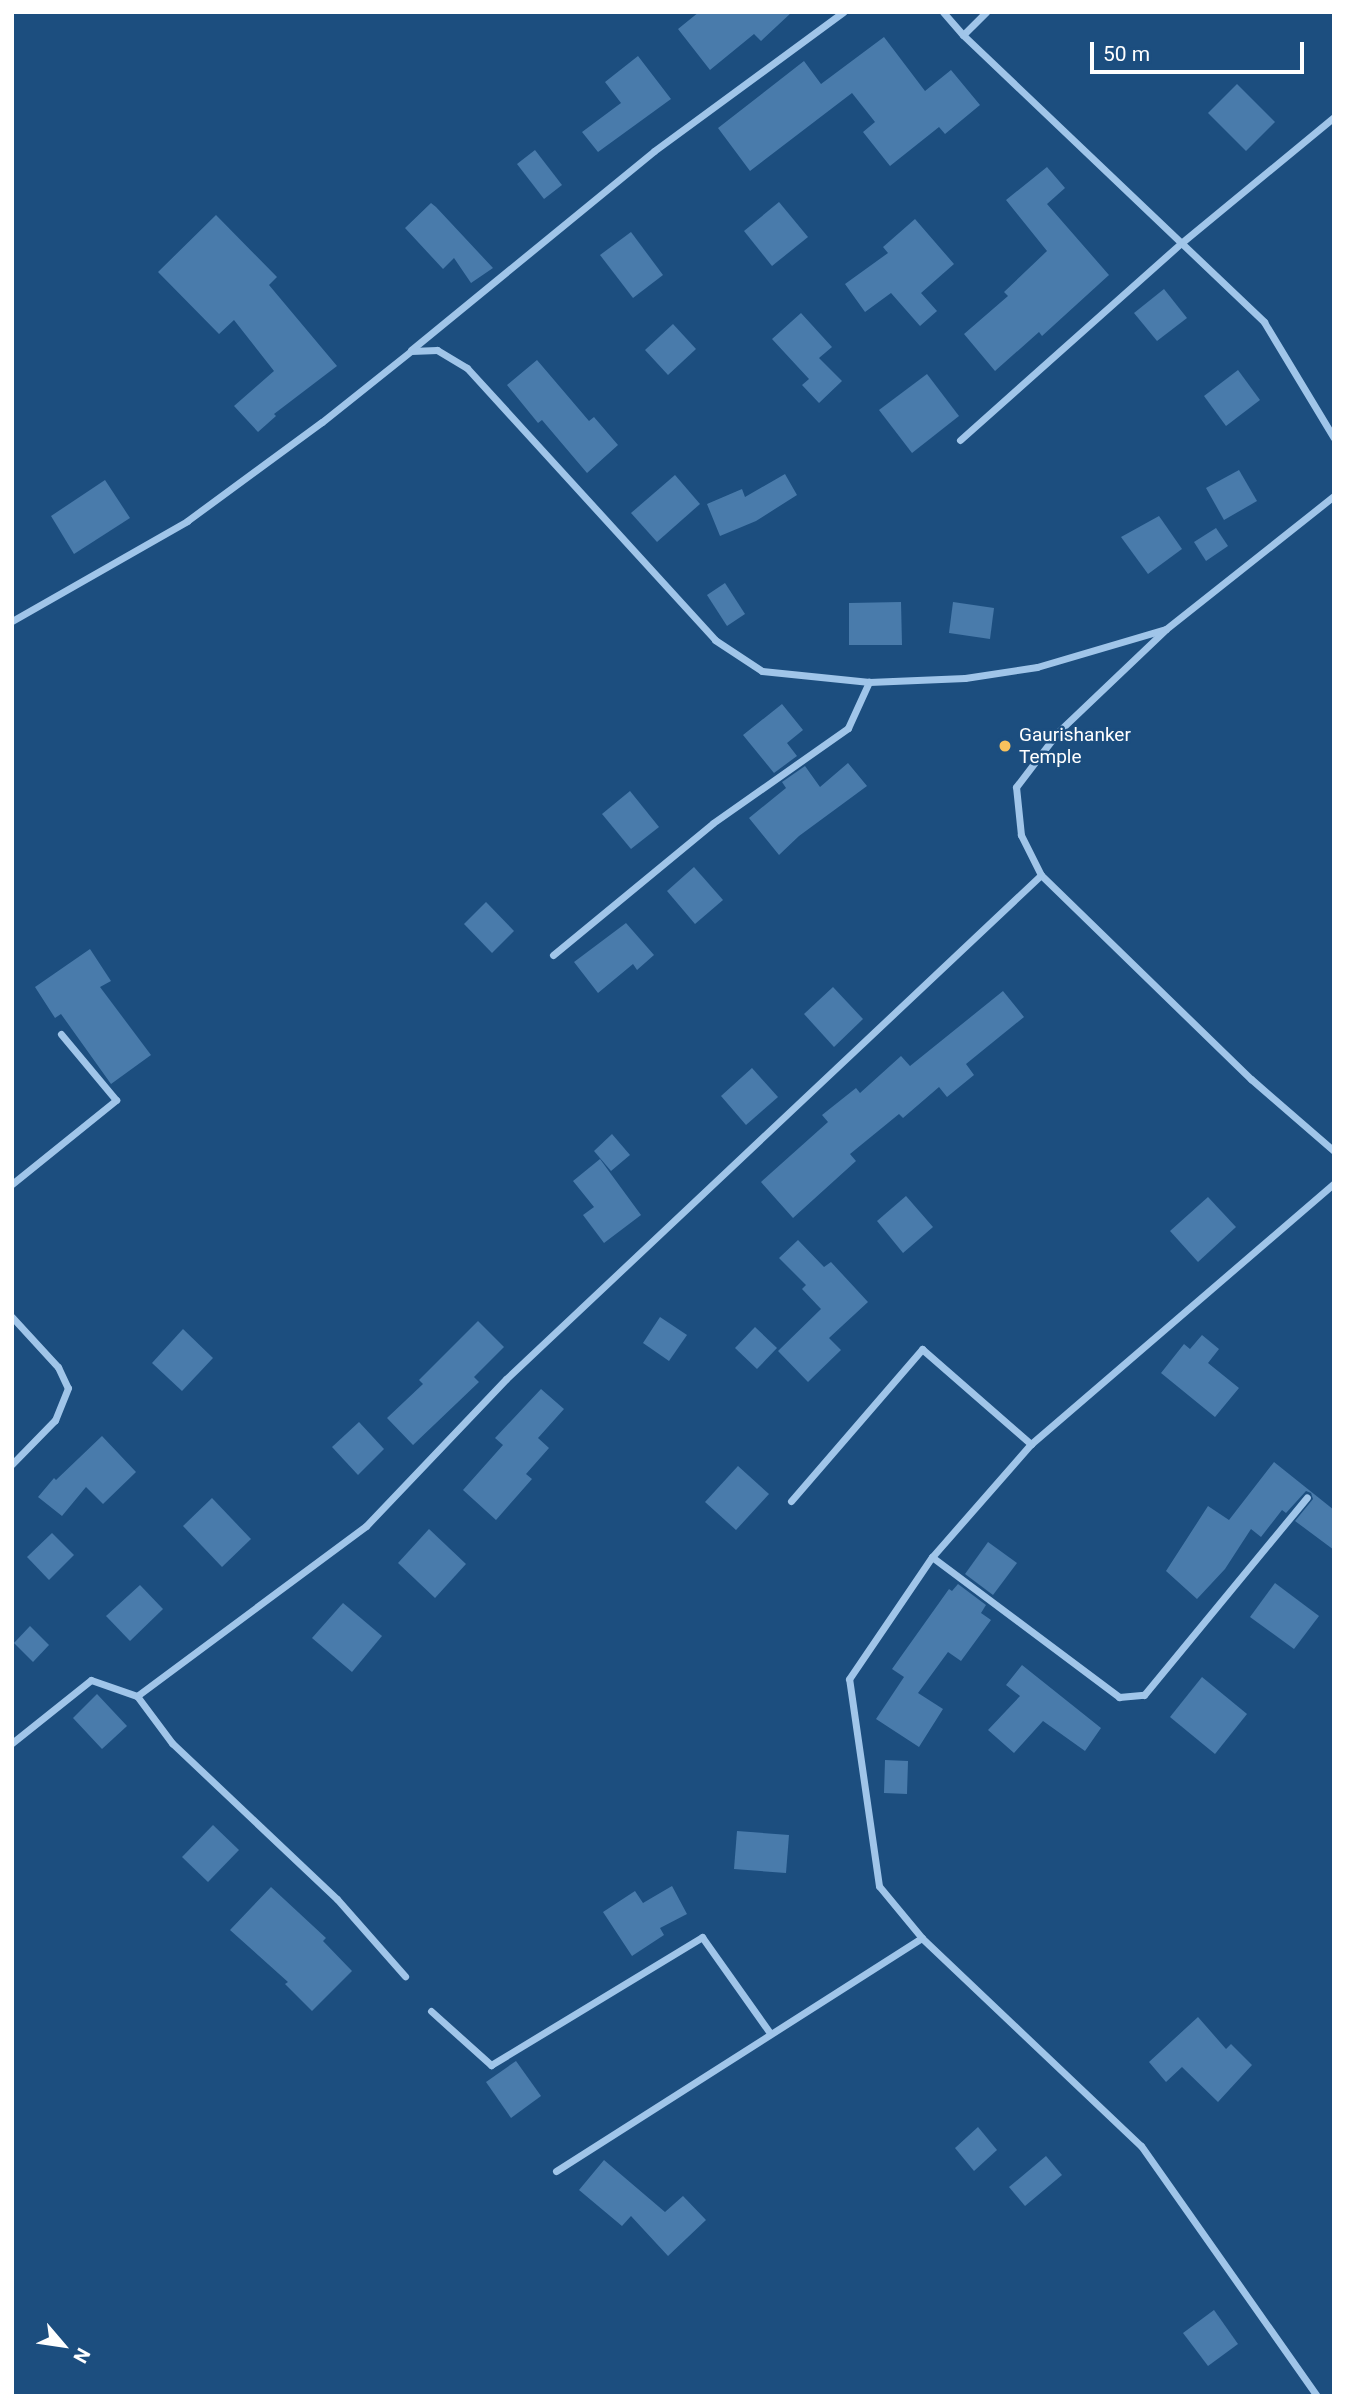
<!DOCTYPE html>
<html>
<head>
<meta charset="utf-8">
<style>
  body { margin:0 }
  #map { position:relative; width:1346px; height:2408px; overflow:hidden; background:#1c4e7f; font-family:Roboto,sans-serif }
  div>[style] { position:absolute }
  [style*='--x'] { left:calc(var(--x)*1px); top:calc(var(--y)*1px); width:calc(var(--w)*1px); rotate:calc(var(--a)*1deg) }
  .building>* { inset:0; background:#497bab }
  .minor>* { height:7px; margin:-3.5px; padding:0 3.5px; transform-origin:3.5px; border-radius:3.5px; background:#a0c5e9 }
  .dots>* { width:19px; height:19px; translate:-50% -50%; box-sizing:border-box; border:4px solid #1c4e7f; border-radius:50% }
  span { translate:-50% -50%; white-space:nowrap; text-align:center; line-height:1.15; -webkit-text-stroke:5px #1c4e7f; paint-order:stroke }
  .poi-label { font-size:19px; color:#fff }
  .left { translate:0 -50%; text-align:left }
  .frame { position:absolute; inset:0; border:14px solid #fff; pointer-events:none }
  .north { position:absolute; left:28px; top:2310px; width:70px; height:70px; -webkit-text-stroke:5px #1c4e7f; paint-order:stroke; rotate:119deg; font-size:19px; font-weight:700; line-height:28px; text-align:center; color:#fff }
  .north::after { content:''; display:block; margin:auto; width:24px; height:32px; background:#fff; clip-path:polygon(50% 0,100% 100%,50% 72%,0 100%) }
  .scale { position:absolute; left:1090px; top:42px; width:214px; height:32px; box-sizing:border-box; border:4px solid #fff; border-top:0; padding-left:9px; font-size:21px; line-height:24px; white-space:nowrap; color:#fff; -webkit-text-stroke:5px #1c4e7f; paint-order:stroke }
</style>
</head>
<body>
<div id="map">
  <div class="building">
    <i style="clip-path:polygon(699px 12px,792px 12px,761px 41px,754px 34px,710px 70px,678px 29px)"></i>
    <i style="clip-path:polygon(884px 37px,925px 91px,951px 70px,980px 105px,945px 134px,939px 127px,890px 166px,863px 132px,875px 122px,852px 93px,750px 171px,718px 128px,804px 61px,821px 84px)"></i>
    <i style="clip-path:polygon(638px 56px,671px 99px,598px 152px,582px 132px,621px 103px,605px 82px)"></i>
    <i style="clip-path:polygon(1237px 84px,1275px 122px,1246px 151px,1208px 113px)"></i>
    <i style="clip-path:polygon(535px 150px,562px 185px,544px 199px,517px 164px)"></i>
    <i style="clip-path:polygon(1047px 167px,1065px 188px,1047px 204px,1109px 275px,1042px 336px,1039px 332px,995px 371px,964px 334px,1008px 296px,1004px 292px,1047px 251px,1006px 200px)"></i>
    <i style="clip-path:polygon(779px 202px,808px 237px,772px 266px,744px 231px)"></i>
    <i style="clip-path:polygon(431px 203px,436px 207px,493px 268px,471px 283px,454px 258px,443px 269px,405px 228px)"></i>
    <i style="clip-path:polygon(216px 215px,277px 277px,269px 285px,337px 366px,274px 414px,276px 416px,258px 432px,234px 406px,274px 371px,234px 320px,219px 334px,158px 272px)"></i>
    <i style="clip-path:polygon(915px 219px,954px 264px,921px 293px,937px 311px,920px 326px,891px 293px,865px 312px,845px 284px,888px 253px,883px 247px)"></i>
    <i style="clip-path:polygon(631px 232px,663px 275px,633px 298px,600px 255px)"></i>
    <i style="clip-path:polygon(1164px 289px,1187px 318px,1157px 341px,1134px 313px)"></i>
    <i style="clip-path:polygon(801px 313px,832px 347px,819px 358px,842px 381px,819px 403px,802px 385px,809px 379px,772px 339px)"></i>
    <i style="clip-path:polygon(673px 324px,696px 349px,668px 375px,645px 350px)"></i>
    <i style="clip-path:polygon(537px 360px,589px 421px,594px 417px,618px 445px,587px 473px,542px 420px,538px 423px,507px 385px)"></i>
    <i style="clip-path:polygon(1238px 370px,1260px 400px,1226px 426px,1204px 396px)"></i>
    <i style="clip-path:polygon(927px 374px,959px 416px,912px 453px,879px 410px)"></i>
    <i style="clip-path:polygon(1239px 470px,1257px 501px,1224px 520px,1206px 488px)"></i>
    <i style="clip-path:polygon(785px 474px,797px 495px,756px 521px,720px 536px,707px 504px,742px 489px,745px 497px)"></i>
    <i style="clip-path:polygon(675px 475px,700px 504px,657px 542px,631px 513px)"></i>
    <i style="clip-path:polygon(105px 480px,130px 518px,74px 554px,51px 516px)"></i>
    <i style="clip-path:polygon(1159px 516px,1182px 549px,1148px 574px,1121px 537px)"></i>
    <i style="clip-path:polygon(1216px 528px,1228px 546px,1206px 561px,1194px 542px)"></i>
    <i style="clip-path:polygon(725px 583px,745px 614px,727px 626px,707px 595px)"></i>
    <i style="clip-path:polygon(901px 602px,902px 645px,849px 645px,849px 603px)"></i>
    <i style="clip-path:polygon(953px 602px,994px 608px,990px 639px,949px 633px)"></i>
    <i style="clip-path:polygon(782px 704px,803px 730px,787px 743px,797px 756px,774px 773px,743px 735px)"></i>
    <i style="clip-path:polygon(848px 763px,867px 786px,799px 836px,779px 855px,749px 818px,786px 788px,782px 782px,805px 766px,820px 787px)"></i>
    <i style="clip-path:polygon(630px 791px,659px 827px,631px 849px,602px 814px)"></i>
    <i style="clip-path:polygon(694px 867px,723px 900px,695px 924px,667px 891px)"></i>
    <i style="clip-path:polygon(486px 902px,514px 931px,492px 953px,464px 924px)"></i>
    <i style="clip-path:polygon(626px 923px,654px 955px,637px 970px,633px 964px,598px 993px,574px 962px)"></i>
    <i style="clip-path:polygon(90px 949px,111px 981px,100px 987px,151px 1055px,111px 1084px,61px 1014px,55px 1018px,35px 987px)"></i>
    <i style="clip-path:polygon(833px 987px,863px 1019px,834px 1047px,804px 1014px)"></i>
    <i style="clip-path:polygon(1003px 991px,1024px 1017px,966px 1064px,974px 1075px,947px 1097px,939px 1087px,903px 1118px,899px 1114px,850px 1154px,856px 1161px,793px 1218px,761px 1182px,828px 1122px,822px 1115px,856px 1088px,860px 1093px,901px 1056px,910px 1066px)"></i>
    <i style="clip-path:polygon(752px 1068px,778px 1097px,746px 1125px,721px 1096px)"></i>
    <i style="clip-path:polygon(612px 1134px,630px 1155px,611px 1171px,594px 1151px)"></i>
    <i style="clip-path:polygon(600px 1159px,641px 1215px,604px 1243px,583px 1215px,594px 1207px,573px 1181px)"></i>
    <i style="clip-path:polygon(906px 1196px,933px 1227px,903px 1253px,877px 1221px)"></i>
    <i style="clip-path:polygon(1208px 1197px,1236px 1227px,1198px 1262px,1170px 1231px)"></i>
    <i style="clip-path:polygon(798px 1240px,824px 1267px,831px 1262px,868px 1302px,829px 1338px,841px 1350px,808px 1382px,778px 1351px,821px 1309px,802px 1289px,806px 1285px,779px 1258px)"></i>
    <i style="clip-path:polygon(660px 1317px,687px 1335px,669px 1361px,643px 1343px)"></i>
    <i style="clip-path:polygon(478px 1321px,504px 1347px,474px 1377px,479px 1382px,413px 1445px,387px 1418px,423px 1384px,419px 1380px)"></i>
    <i style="clip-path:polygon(755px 1327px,777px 1348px,757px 1369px,735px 1348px)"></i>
    <i style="clip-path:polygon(183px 1329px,213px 1358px,182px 1391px,152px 1363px)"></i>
    <i style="clip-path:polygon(1202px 1335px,1219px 1349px,1208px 1363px,1239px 1388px,1215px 1417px,1161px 1373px,1184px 1344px,1190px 1349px)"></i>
    <i style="clip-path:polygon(541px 1389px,564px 1409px,538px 1438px,549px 1448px,526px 1474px,532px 1479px,496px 1520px,463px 1490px,503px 1445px,495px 1438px)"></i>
    <i style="clip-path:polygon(359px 1422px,384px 1449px,358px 1475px,332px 1447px)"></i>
    <i style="clip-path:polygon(102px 1436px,136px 1472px,103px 1504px,86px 1487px,62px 1516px,38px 1497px,54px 1478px,56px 1480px)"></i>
    <i style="clip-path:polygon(1274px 1462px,1334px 1510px,1334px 1550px,1295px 1521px,1313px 1499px,1311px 1493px,1306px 1491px,1286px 1513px,1282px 1510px,1261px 1537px,1251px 1529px,1225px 1569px,1197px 1599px,1166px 1571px,1208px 1506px,1229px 1520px)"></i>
    <i style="clip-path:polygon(738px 1466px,769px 1494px,736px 1530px,705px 1502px)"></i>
    <i style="clip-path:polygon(212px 1498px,251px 1539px,222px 1567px,183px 1526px)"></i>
    <i style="clip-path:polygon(429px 1529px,466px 1564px,435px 1598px,398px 1563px)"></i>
    <i style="clip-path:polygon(52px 1533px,74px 1555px,49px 1580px,27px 1557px)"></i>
    <i style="clip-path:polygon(988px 1542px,1017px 1563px,993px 1595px,965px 1574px)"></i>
    <i style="clip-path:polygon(1275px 1583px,1319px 1616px,1294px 1649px,1250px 1617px)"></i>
    <i style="clip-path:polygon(958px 1584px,986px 1605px,981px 1613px,991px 1620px,961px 1661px,948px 1652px,918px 1693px,943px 1709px,919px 1747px,876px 1719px,904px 1677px,892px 1669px,949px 1589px,952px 1591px)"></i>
    <i style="clip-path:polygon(140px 1585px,163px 1609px,130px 1641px,106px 1616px)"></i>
    <i style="clip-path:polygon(343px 1603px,382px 1636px,352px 1672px,312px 1638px)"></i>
    <i style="clip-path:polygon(30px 1626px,49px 1645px,33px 1662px,14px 1643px)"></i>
    <i style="clip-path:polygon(1022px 1665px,1101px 1728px,1085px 1751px,1043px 1721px,1014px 1753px,988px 1730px,1020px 1696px,1006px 1685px)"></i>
    <i style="clip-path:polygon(1202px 1677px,1247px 1714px,1215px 1754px,1170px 1717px)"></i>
    <i style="clip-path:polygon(97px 1694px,127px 1726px,102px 1749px,73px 1718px)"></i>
    <i style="clip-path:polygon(885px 1760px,908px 1761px,907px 1794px,884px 1793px)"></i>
    <i style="clip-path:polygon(213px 1825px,239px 1850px,208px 1882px,182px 1857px)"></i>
    <i style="clip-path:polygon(737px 1831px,789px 1835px,786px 1873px,734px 1869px)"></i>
    <i style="clip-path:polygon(672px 1886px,687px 1914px,660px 1928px,664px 1935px,632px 1956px,603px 1912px,635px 1891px,643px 1903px)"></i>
    <i style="clip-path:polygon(271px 1887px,326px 1938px,323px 1941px,352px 1971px,312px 2011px,285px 1984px,288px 1982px,230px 1930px)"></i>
    <i style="clip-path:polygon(1198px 2017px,1226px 2049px,1231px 2044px,1252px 2065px,1218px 2102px,1182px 2067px,1166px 2082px,1149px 2062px)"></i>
    <i style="clip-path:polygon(516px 2061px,541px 2096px,511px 2118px,486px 2082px)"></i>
    <i style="clip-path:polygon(978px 2127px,997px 2150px,974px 2171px,955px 2148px)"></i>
    <i style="clip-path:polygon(1046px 2156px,1062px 2175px,1025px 2206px,1009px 2187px)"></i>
    <i style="clip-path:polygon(604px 2160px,665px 2212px,683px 2196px,706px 2220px,668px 2256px,631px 2216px,622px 2226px,579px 2190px)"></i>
    <i style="clip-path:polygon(1214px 2310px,1238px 2344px,1208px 2366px,1183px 2333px)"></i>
  </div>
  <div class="minor">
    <i style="--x:943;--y:12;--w:30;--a:49"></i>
    <i style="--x:963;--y:35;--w:416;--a:43.6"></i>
    <i style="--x:1264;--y:322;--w:135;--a:58.9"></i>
    <i style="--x:963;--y:35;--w:33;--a:-45"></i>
    <i style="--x:411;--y:350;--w:314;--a:-39.3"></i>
    <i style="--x:654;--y:151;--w:235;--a:-36.3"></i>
    <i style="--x:960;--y:440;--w:295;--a:-41.7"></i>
    <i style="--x:1180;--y:244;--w:200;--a:-39.5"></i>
    <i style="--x:12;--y:621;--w:202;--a:-29.7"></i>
    <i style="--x:187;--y:521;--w:167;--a:-36.3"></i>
    <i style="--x:322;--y:422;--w:114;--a:-38.6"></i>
    <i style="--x:411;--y:351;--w:26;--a:-2"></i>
    <i style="--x:437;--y:350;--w:35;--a:31"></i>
    <i style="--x:467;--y:368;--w:368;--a:47.6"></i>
    <i style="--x:715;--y:640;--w:56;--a:33.4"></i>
    <i style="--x:762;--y:671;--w:108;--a:5.9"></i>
    <i style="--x:869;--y:682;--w:96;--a:-2.4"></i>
    <i style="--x:965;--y:678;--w:73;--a:-8.7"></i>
    <i style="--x:1037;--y:667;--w:134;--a:-16.4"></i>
    <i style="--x:1166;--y:629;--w:214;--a:-38.4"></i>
    <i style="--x:1041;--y:875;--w:293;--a:44.2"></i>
    <i style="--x:1251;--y:1079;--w:110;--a:40.9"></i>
    <i style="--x:553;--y:955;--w:207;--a:-39.5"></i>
    <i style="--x:713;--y:823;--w:165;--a:-35.1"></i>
    <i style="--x:848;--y:728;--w:51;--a:-65.5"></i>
    <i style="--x:12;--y:1184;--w:134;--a:-38.9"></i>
    <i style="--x:116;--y:1100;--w:86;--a:-129.8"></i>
    <i style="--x:12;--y:1317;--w:68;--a:47.4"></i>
    <i style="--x:58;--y:1367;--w:23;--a:65"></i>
    <i style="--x:68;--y:1388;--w:35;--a:112"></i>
    <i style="--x:55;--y:1420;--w:62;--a:134.3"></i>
    <i style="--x:791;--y:1501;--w:201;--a:-49.2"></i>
    <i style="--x:922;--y:1349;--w:145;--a:41.1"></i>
    <i style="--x:932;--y:1557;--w:234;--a:36.8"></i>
    <i style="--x:1119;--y:1697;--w:25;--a:-5"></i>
    <i style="--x:1144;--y:1695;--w:256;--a:-50.5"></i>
    <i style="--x:137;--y:1696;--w:59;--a:53.3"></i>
    <i style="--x:172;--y:1743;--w:227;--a:43.4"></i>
    <i style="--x:337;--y:1899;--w:103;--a:48.6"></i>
    <i style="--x:12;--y:1743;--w:101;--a:-38.6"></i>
    <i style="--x:91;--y:1680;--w:49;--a:19.2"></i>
    <i style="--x:137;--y:1696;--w:285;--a:-36.6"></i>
    <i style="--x:366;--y:1526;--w:203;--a:-46.4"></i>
    <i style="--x:506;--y:1379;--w:735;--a:-43.29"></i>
    <i style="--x:1041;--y:875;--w:45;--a:-116.6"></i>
    <i style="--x:1021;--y:835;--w:48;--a:-95.9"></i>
    <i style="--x:1016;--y:787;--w:69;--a:-52.6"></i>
    <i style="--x:1058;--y:732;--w:149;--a:-43.6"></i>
    <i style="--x:431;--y:2011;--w:81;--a:42"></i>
    <i style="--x:491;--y:2065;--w:247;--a:-31.2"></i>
    <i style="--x:702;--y:1937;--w:118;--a:54.7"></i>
    <i style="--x:556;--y:2171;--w:434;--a:-32.5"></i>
    <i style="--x:1317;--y:2396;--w:306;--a:-125.1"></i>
    <i style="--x:1141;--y:2146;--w:302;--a:-136.5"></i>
    <i style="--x:922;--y:1938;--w:67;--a:-129.6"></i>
    <i style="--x:879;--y:1886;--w:209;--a:-98.2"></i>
    <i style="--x:849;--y:1679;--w:148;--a:-55.8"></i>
    <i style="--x:932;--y:1557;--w:150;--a:-48.8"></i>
    <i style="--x:1031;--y:1444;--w:400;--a:-40.7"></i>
  </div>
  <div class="dots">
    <i style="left:1005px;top:746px;background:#f9c25d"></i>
  </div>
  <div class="poi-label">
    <span class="left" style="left:1019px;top:746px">Gaurishanker<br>Temple</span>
  </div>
  <div class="frame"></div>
  <div class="north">N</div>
  <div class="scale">50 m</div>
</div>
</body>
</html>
